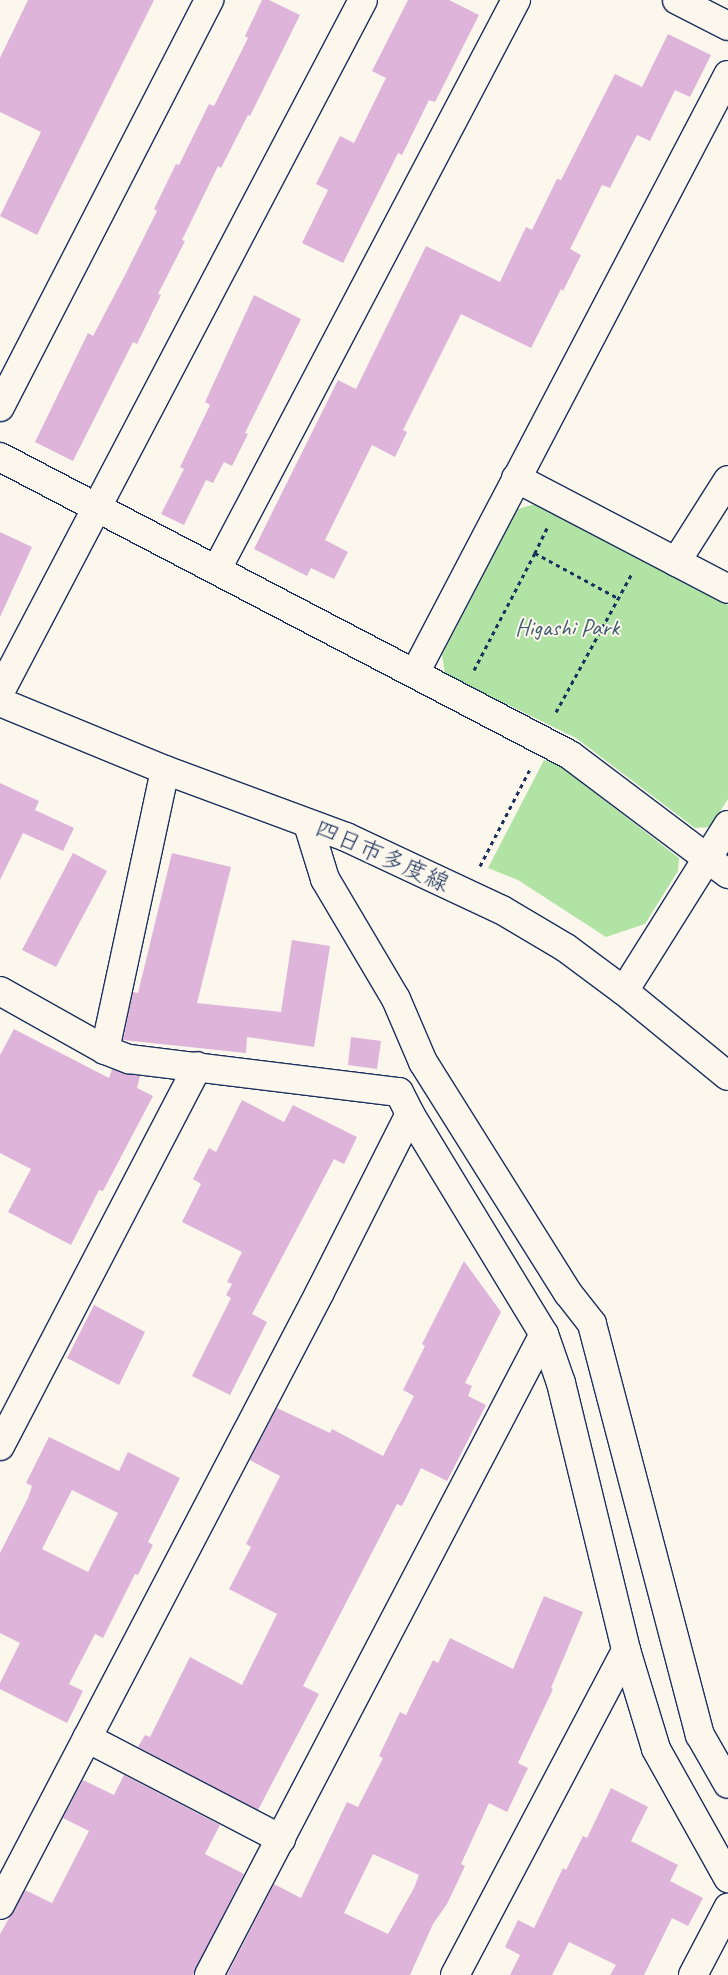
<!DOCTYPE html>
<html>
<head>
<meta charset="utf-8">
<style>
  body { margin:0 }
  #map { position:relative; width:728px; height:1975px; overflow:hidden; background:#fbf7ec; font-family:Caveat,"Klee One",sans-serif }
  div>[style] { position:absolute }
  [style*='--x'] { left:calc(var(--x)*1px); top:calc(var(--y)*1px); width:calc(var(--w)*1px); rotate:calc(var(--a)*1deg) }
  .green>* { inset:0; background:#b1e3a4 }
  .building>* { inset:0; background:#deb4db }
  .path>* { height:3px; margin-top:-1.5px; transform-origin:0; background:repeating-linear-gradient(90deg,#1b2f5e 0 4px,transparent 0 8px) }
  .roads { filter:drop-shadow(1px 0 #1b2f5e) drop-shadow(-1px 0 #1b2f5e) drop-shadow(0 1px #1b2f5e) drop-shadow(0 -1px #1b2f5e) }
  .minor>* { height:28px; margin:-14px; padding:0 14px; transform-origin:14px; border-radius:14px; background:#fbf7ec }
  .tertiary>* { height:28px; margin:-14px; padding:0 14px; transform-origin:14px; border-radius:14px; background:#fbf7ec }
  .primary>* { height:28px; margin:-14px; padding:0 14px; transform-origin:14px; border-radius:14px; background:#fbf7ec }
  span { translate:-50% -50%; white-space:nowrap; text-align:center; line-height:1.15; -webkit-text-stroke:4px #fbf7ec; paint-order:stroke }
  .park-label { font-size:24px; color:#405c70 }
  .street-label { font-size:24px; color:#1b2f5e }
</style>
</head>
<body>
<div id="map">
  <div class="green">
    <i style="clip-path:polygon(535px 504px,728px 605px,728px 799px,710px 827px,695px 828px,576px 738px,445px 674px,442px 655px,518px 509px)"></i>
    <i style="clip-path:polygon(544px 760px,560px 766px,679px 858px,678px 871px,645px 924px,606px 937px,518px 880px,488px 868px)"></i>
  </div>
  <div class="building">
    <i style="clip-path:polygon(28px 0,154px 0,37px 235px,0 216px,41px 132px,0 112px,0 58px)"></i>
    <i style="clip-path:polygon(262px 0,269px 0,300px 15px,250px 116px,248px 115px,221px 168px,218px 166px,182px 240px,185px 241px,158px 294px,161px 295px,137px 344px,133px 342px,73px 461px,35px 442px,88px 333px,93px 336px,124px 277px,157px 211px,154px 209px,176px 164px,179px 165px,209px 104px,214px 106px,248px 38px,245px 36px)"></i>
    <i style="clip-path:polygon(408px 0,449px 0,479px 15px,435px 102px,429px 100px,402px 155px,398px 153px,343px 263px,302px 243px,328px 190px,316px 184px,340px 136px,354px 143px,386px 78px,372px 71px)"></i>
    <i style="clip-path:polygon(668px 34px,711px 55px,690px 97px,675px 90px,650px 141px,637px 135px,610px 188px,602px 185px,570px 249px,581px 255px,563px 291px,561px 289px,531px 348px,461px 314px,403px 430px,407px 432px,395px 457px,372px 445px,325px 540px,348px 552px,334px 579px,311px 568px,307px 576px,254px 549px,338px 380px,356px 389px,426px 246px,500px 282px,526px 227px,532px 230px,557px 179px,561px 180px,615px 74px,642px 87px)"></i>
    <i style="clip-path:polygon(254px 295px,301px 319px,245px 433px,248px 434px,232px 466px,224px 462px,213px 483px,206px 480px,184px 525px,161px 514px,184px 469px,180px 467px,210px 405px,205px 402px)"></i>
    <i style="clip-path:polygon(0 532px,32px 547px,0 617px)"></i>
    <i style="clip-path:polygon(0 783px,39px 801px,35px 810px,74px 828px,63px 851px,23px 833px,0 880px)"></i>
    <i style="clip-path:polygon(73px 853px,107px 871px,56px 967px,22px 950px)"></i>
    <i style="clip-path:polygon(172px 853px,231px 867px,197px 1003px,281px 1012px,292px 940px,330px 946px,314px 1047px,247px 1037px,246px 1053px,123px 1040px,133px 992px,138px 993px)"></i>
    <i style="clip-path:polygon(14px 1029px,109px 1078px,112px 1069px,140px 1076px,137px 1088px,153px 1096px,103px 1191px,99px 1190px,71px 1245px,8px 1212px,31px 1169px,0 1153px,0 1055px)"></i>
    <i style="clip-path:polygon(351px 1037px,381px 1041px,377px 1069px,348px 1065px)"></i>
    <i style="clip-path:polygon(242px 1100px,284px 1122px,293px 1105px,357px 1137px,344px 1164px,334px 1159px,252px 1314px,267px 1322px,230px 1395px,192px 1376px,231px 1298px,226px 1295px,232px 1284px,227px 1282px,242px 1252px,182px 1222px,201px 1184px,193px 1179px,209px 1148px,216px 1152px)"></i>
    <i style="clip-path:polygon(464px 1261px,501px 1312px,465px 1383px,472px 1386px,468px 1396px,486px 1405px,447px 1481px,421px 1468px,402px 1506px,397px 1504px,303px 1686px,319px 1694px,258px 1810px,138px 1747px,145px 1735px,150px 1737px,190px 1657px,242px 1685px,277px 1614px,229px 1589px,251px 1547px,246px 1544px,280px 1476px,250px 1460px,277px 1408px,330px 1433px,332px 1429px,383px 1456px,414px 1396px,403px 1390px,425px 1346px,422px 1344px)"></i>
    <i style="clip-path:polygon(94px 1305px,145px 1332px,119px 1385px,67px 1358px)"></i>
    <i style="clip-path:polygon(evenodd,49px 1437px,119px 1471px,128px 1452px,180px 1478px,148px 1542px,153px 1545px,138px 1575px,135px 1574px,103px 1638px,95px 1634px,69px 1684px,83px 1691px,67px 1723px,0 1689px,0 1683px,20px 1643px,0 1633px,0 1553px,28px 1498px,32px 1486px,26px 1483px,49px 1437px,72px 1490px,118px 1513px,88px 1572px,42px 1549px,72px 1490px)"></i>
    <i style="clip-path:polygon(evenodd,544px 1596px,583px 1612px,551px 1688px,553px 1689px,518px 1763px,528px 1768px,507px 1812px,489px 1803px,461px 1864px,465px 1866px,447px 1904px,433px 1924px,410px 1975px,227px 1975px,274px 1884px,301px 1898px,347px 1802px,358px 1807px,383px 1758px,379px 1756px,400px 1712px,406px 1715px,433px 1660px,438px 1663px,450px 1638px,513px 1669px,544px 1596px,373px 1854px,419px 1875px,414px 1888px,388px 1934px,344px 1913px,373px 1854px)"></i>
    <i style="clip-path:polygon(124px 1775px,220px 1825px,205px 1854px,244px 1874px,193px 1975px,0 1975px,0 1934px,25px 1890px,52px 1903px,89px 1831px,63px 1818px,83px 1780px,114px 1795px)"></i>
    <i style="clip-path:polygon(611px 1788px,648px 1807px,631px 1841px,678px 1865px,670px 1881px,703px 1898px,688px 1926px,672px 1918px,644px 1975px,610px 1975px,616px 1965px,569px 1942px,552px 1975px,510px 1975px,520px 1955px,505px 1947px,518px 1920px,534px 1928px,563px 1868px,566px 1870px,583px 1836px,587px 1838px)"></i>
  </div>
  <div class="path">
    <i style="--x:547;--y:528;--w:28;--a:116"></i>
    <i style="--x:535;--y:553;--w:94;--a:28.5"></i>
    <i style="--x:474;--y:670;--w:132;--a:-62.5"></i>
    <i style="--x:556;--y:712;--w:158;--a:-61.3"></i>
    <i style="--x:480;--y:866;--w:109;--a:-62.7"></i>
  </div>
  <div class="roads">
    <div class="minor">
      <i style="--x:677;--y:0;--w:57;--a:27"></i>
      <i style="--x:0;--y:407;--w:458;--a:-62.8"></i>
      <i style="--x:0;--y:457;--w:643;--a:27.6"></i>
      <i style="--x:570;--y:755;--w:198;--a:37"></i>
      <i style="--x:516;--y:478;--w:239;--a:27.6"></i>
      <i style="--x:676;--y:562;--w:97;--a:-57.6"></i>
      <i style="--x:217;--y:569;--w:643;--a:-62.28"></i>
      <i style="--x:415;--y:673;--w:675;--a:-62.37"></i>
      <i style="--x:308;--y:824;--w:58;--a:72.8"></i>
      <i style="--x:325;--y:879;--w:139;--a:59.4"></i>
      <i style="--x:396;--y:999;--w:69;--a:66.8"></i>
      <i style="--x:423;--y:1062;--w:273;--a:57.9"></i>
      <i style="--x:568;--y:1293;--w:39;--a:52"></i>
      <i style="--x:592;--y:1324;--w:425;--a:75.3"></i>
      <i style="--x:700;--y:1735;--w:56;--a:60.3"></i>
      <i style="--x:0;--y:991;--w:120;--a:29.3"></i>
      <i style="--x:105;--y:1050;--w:26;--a:21"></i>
      <i style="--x:129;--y:1059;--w:272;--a:7"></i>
      <i style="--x:399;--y:1092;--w:25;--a:63"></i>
      <i style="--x:410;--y:1114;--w:258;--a:58.7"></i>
      <i style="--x:544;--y:1334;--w:52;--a:70.9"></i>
      <i style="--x:561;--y:1383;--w:275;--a:76.3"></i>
      <i style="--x:626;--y:1650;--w:103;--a:73.1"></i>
      <i style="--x:656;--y:1749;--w:148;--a:60.8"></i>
      <i style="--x:624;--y:991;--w:196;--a:-57.9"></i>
      <i style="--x:105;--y:1050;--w:286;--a:-77.9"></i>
      <i style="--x:0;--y:1446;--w:428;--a:-62.5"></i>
      <i style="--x:87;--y:1738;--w:219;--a:27.5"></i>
      <i style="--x:0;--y:1905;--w:691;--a:-62.43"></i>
      <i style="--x:320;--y:1292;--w:199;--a:-63.2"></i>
      <i style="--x:209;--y:1975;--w:723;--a:-62.41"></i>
      <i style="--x:455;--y:1975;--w:367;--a:-62.2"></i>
      <i style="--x:693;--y:1975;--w:76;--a:-62.4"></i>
    </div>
    <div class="tertiary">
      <i style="--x:0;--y:692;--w:781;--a:-62.32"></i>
    </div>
    <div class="primary">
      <i style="--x:0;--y:702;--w:178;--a:22.4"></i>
      <i style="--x:165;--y:770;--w:193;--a:20.3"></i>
      <i style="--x:346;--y:837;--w:172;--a:25.1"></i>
      <i style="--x:502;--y:910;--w:74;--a:30.7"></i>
      <i style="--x:566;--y:948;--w:72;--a:36.6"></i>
      <i style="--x:624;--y:991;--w:134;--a:39.3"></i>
    </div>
  </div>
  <div class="park-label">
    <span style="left:567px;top:628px">Higashi Park</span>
  </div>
  <div class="street-label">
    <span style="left:382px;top:856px;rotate:24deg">四日市多度線</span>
  </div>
</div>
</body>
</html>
